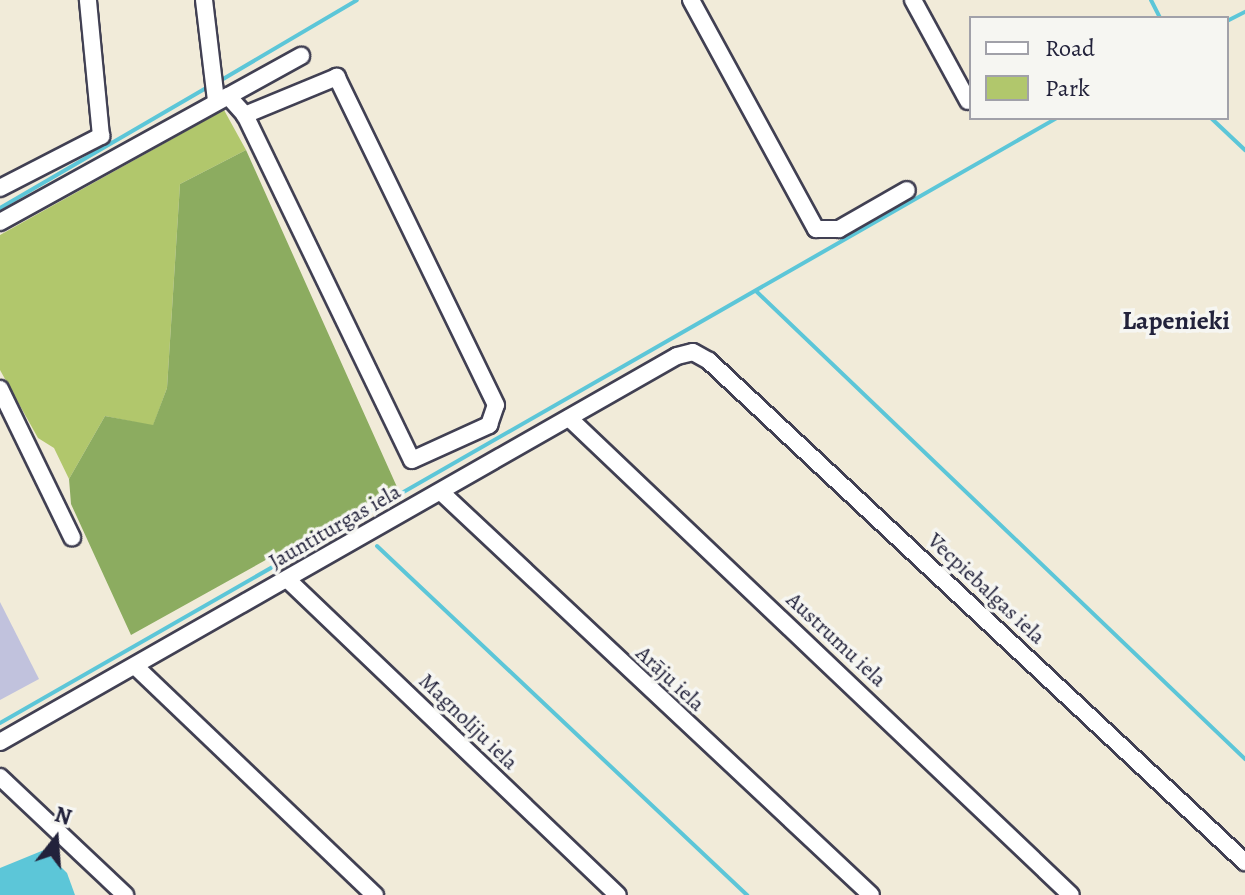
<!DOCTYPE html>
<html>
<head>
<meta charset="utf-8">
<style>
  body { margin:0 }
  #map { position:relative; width:1245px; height:895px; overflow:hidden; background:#f1ebd9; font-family:Alegreya,serif }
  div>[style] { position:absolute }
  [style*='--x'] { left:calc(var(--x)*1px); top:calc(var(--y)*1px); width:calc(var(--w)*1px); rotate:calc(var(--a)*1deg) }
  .industrial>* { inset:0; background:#c1c2dd }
  .green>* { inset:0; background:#b1c76c }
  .forest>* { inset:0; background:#8cac60 }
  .water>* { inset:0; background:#5cc6d8 }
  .stream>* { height:4px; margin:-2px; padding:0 2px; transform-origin:2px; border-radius:2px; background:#5cc6d8 }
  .roads { filter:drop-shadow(2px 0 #414053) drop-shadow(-2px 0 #414053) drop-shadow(0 2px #414053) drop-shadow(0 -2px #414053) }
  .minor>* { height:16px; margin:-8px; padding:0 8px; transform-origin:8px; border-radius:8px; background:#fff }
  span { translate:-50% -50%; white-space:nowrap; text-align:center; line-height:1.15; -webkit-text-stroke:7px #f6f6f2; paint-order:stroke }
  .street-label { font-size:22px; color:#22223b }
  .quarter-label { font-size:26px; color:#22223b; font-weight:700 }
  .legend { position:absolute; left:969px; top:16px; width:260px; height:104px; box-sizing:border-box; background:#f6f6f2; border:2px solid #a1a1a9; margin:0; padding:10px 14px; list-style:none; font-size:24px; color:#22223b }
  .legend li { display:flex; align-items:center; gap:16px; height:40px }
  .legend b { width:40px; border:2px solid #a1a1a9 }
  .north { position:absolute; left:16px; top:799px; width:80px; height:80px; -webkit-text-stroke:6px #f6f6f2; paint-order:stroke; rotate:17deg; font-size:22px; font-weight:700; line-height:32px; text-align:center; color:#22223b }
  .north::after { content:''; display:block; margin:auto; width:28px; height:36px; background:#22223b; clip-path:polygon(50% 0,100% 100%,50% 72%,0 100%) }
</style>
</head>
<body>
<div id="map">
  <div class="industrial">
    <i style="clip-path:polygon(0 602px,39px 679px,0 700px)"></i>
  </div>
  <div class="green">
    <i style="clip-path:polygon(224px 110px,246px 150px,180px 184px,167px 388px,153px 426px,105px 416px,69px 479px,54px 448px,38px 438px,0 370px,0 235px)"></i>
  </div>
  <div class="forest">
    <i style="clip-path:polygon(246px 150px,397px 487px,131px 635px,71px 504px,69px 479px,105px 416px,153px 425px,167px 388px,180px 184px)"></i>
  </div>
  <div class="water">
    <i style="clip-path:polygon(44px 850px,67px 873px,75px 895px,0 895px,0 868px)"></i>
  </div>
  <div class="stream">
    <i style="--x:1151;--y:0;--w:20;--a:63"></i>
    <i style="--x:1227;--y:21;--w:20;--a:-27"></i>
    <i style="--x:218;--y:82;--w:161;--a:-30.5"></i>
    <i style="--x:1211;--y:118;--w:47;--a:43.3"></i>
    <i style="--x:0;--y:208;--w:243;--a:-30.2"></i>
    <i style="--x:756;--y:291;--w:677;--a:43.74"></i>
    <i style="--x:377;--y:546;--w:509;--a:43.33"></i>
    <i style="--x:0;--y:723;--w:1218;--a:-29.79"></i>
  </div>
  <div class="roads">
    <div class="minor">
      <i style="--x:204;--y:0;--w:102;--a:83.2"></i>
      <i style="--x:691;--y:0;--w:261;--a:61.4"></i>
      <i style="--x:816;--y:229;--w:23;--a:0"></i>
      <i style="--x:839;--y:229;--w:78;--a:-29.8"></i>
      <i style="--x:913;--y:0;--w:115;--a:61.4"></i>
      <i style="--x:228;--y:96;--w:25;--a:48"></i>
      <i style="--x:245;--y:115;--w:383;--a:64.2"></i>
      <i style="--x:412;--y:460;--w:85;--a:-24.4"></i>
      <i style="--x:489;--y:425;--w:21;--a:-71"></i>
      <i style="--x:496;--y:405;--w:365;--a:-115.9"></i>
      <i style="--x:337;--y:77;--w:100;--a:157.6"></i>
      <i style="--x:0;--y:188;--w:114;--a:-27.2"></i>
      <i style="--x:101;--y:136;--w:137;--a:-95.5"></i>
      <i style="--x:0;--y:222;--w:344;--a:-28.9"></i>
      <i style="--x:0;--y:389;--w:165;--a:64.1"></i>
      <i style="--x:569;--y:418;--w:692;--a:43.54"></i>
      <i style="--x:441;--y:492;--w:589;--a:43.14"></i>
      <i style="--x:288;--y:580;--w:456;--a:43.7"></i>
      <i style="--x:135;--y:666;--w:332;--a:43.7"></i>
      <i style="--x:0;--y:742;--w:779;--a:-29.69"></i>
      <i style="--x:677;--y:356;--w:16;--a:-14"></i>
      <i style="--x:693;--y:352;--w:18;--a:29"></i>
      <i style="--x:709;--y:361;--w:734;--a:43.07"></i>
      <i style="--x:0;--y:777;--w:172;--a:43.3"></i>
    </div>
  </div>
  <div class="street-label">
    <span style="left:335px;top:527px;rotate:-30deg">Jauntiturgas iela</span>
    <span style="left:986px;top:589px;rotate:43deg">Vecpiebalgas iela</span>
    <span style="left:836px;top:640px;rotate:43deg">Austrumu iela</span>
    <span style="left:670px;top:679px;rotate:43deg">Arāju iela</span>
    <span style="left:468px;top:722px;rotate:44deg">Magnoliju iela</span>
  </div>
  <div class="quarter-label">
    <span style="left:1176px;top:321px">Lapenieki</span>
  </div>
  <ul class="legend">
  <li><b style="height:10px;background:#fff"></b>Road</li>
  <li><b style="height:22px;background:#b1c76c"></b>Park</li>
  </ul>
  <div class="north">N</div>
</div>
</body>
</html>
